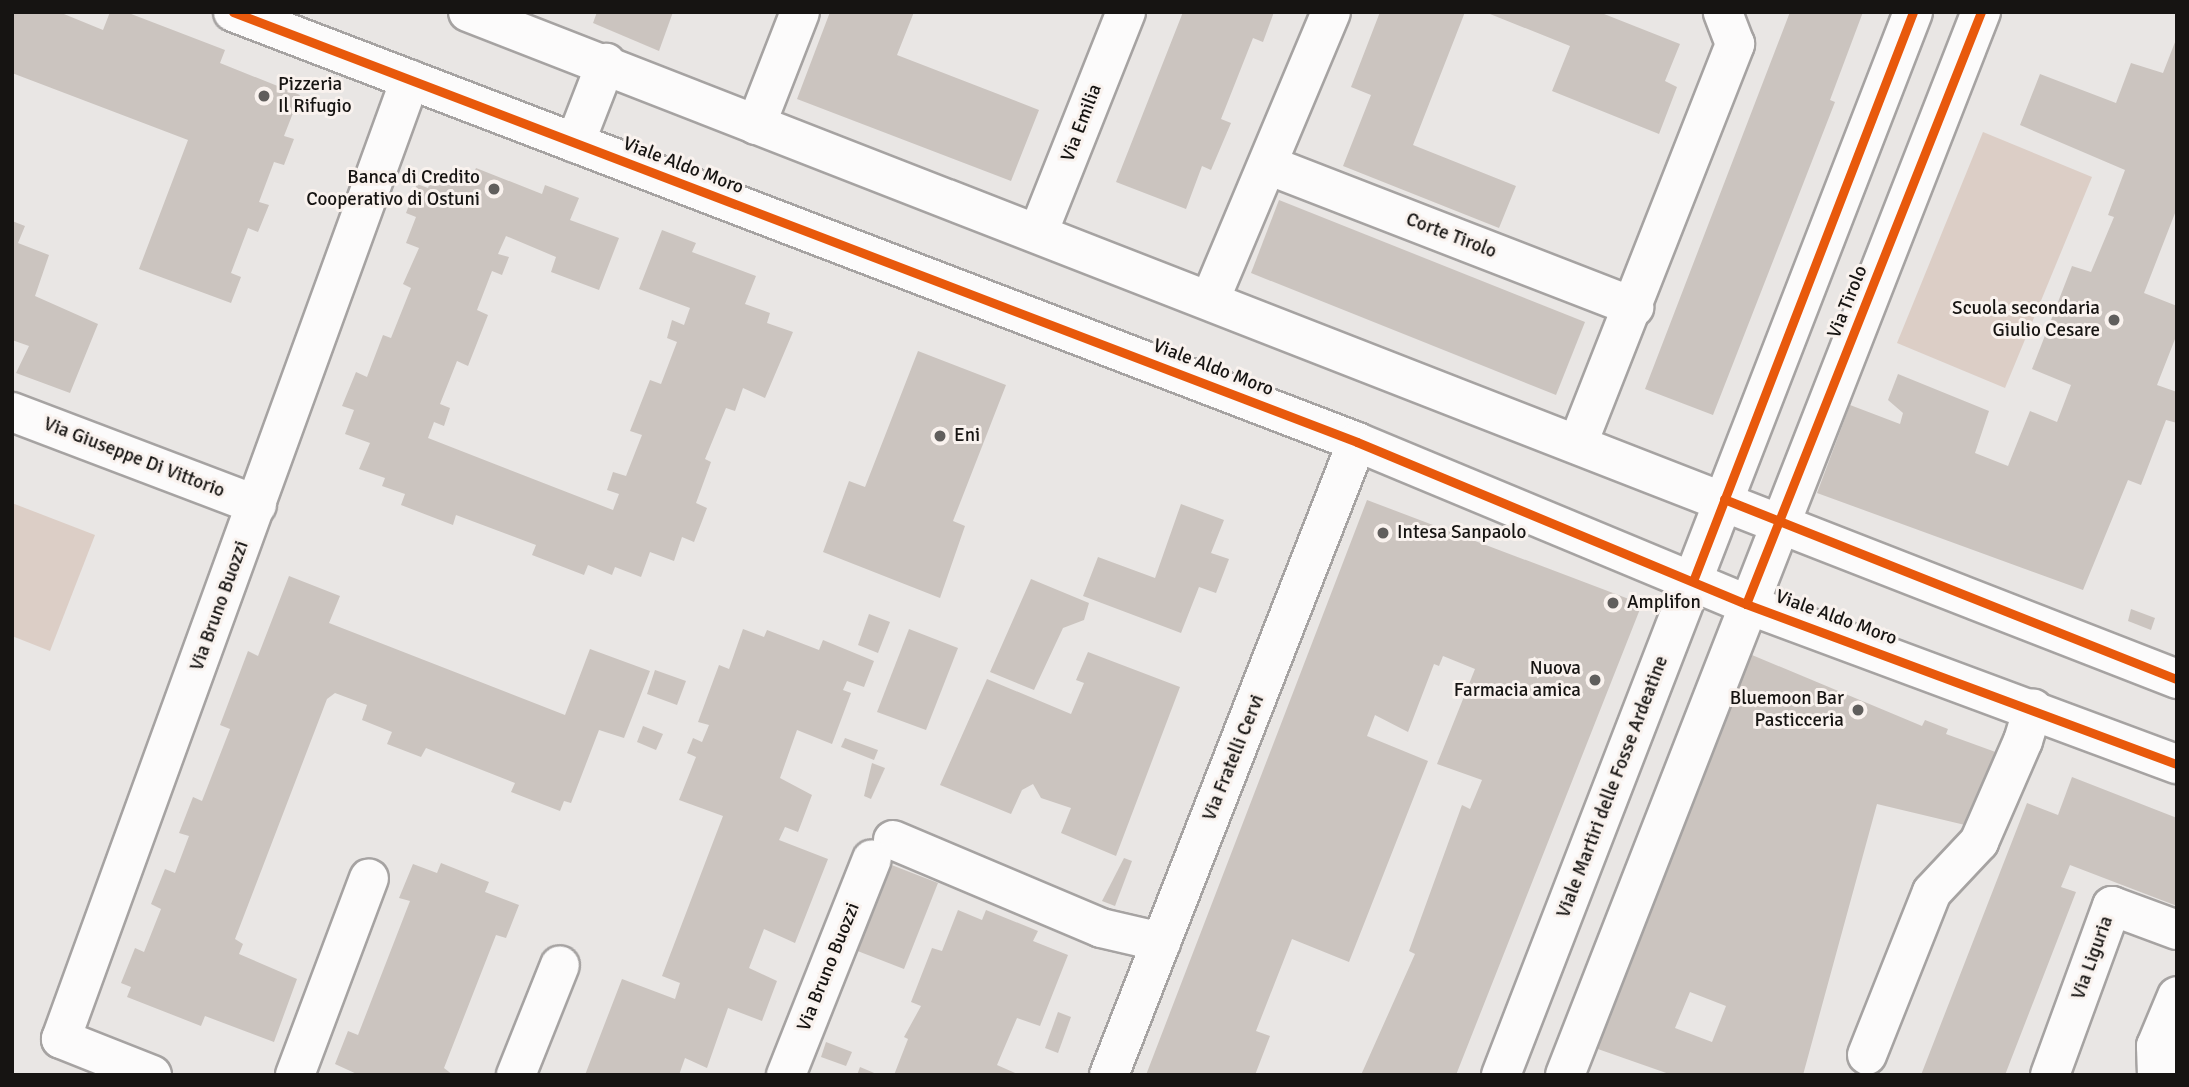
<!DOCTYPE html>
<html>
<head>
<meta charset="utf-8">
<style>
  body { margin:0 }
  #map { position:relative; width:2189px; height:1087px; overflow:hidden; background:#e9e6e4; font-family:Signika,sans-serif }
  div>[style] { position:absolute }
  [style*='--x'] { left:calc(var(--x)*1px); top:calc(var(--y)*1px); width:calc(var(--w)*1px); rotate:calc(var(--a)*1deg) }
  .green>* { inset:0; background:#dccec6 }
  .building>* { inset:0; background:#cbc4bf }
  .roads { filter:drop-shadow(2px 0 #a6a3a2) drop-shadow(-2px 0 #a6a3a2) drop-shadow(0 2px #a6a3a2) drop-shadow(0 -2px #a6a3a2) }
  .minor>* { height:38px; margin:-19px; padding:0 19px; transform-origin:19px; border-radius:19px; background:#fcfbfb }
  .cycleway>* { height:9px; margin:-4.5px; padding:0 4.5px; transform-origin:4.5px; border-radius:4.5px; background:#e8590c }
  .dots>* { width:19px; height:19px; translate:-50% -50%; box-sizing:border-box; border:4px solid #f9f2ee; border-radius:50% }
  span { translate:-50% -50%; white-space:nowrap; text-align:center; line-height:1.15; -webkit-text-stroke:6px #f9f2ee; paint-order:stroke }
  .poi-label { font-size:19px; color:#161412 }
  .left { translate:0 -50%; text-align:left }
  .right { translate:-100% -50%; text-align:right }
  .street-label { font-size:19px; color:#161412 }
  .frame { position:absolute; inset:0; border:14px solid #161412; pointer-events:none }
</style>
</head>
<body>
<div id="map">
  <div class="green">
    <i style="clip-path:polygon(1983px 132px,2092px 177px,2005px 388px,1897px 343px)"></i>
    <i style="clip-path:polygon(12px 503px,95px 535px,50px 651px,12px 636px)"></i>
  </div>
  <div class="building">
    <i style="clip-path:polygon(12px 12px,59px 12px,103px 30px,110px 12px,126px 12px,225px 50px,220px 63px,300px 95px,284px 136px,294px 139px,284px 165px,274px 162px,259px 202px,269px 205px,258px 232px,248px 228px,231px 273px,241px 277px,231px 303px,139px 269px,188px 140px,12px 73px)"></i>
    <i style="clip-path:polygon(597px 12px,673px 12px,659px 51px,593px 23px)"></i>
    <i style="clip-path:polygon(830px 12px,914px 12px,897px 55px,1039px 110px,1011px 181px,797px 99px)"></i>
    <i style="clip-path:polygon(1183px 12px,1274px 12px,1263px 42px,1253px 38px,1221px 119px,1231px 123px,1211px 170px,1202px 166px,1186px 209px,1116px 182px)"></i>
    <i style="clip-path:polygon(1380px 12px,1465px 12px,1413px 145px,1516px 186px,1499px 228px,1343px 166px,1371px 95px,1351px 87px)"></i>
    <i style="clip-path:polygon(1485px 12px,1599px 12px,1680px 44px,1665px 81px,1677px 87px,1659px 134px,1552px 91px,1570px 46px)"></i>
    <i style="clip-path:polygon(1790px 12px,1863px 12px,1830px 100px,1835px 102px,1713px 415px,1645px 389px)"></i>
    <i style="clip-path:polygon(2177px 37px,2177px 208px,2144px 293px,2177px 306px,2177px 334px,2157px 385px,2177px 392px,2177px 423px,2166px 420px,2141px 485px,2128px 480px,2083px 590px,1817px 493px,1850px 405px,1900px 424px,1903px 413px,1888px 400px,1898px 374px,1989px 411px,1975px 453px,2008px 466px,2030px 411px,2057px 422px,2071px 385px,2032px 369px,2072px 266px,2091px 272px,2114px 217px,2108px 215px,2125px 170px,2020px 125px,2040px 74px,2116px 103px,2131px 63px,2163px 73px)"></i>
    <i style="clip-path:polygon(454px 166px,473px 175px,476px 168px,542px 194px,545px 185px,579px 198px,570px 220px,619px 238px,599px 290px,551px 272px,556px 257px,506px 236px,498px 254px,509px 257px,502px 275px,492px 271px,477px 310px,488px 315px,468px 366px,457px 361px,440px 404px,450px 408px,444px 426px,434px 422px,428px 438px,613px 510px,619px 494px,607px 490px,613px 472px,626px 476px,642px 435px,630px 431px,650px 380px,661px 384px,677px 342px,667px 338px,672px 320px,684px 325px,690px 308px,639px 289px,662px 230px,696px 243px,692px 252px,756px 276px,745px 304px,770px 313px,767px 323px,793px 332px,765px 398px,743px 388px,735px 411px,726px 408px,705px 459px,711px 462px,696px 503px,707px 508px,694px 542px,682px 537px,674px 561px,650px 552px,641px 577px,615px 567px,612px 575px,588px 565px,584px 575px,532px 555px,536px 545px,456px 515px,453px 525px,401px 505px,405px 494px,382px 486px,385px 478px,359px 469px,370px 443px,345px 434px,354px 410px,342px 406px,356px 372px,367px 377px,383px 335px,391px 338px,411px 288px,403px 284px,419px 248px,406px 243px,416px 217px,406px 213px,417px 184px,428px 188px,434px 172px,449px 178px)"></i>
    <i style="clip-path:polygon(1279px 200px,1585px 322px,1556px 395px,1251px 273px)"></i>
    <i style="clip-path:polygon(12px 221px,25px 226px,18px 243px,49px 255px,35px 296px,98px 324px,70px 393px,16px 373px,29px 346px,12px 340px)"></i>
    <i style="clip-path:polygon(918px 351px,1006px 385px,953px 521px,965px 526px,940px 598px,823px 552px,849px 481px,865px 487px)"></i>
    <i style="clip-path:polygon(1367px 500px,1642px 604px,1456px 1075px,1361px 1075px,1415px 954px,1409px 951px,1462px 805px,1470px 809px,1482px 780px,1437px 764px,1475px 669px,1443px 656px,1439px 666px,1434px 664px,1408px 732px,1375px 715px,1367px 736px,1428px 761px,1349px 962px,1292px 939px,1256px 1031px,1270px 1036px,1255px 1075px,1146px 1075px)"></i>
    <i style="clip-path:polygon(1181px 504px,1224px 520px,1211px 553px,1229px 559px,1216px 593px,1199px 587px,1181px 633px,1083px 596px,1098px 557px,1155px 578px)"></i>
    <i style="clip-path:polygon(289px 576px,340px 596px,329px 623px,565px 715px,590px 649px,650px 671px,624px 738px,599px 730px,571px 803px,564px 801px,560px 811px,511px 792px,515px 783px,426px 748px,421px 757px,387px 744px,392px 732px,362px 720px,367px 705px,335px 693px,327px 699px,235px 939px,243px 944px,239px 954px,297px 979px,274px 1042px,205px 1016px,201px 1026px,127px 997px,131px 987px,121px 983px,135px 948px,144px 952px,161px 909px,151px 904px,165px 869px,175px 873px,189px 836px,179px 833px,193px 797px,202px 801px,230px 729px,220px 725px,248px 651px,258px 656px)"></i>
    <i style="clip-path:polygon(1031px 579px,1089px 603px,1084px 620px,1063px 628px,1034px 690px,990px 672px)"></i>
    <i style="clip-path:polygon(2131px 609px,2155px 618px,2151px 630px,2128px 621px)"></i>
    <i style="clip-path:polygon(869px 614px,890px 622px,878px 653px,858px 645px)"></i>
    <i style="clip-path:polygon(743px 629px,764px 637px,767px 630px,819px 650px,823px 640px,874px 661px,864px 687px,847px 681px,843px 690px,851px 693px,832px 744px,797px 730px,780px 778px,812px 795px,798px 832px,785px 827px,779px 840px,828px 859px,795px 943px,764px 929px,749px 968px,777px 981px,762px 1021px,728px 1008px,707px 1068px,685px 1058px,679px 1075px,585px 1075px,622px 979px,675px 999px,680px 983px,662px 976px,723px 816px,679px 800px,696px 757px,687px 753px,693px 738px,702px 742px,709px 725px,698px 722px,719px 665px,729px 669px)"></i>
    <i style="clip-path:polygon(909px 629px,958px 648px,926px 730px,877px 712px)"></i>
    <i style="clip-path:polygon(1088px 652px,1180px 687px,1116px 856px,1061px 833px,1071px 808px,1041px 798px,1033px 784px,1022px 790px,1011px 814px,940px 785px,987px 679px,1071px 714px,1084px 683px,1076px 680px)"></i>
    <i style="clip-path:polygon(evenodd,1752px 655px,1922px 726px,1925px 720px,1948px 729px,1946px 734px,2001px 754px,1965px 825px,1877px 804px,1803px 1075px,1672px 1075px,1595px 1048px,1701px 786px,1696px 783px,1706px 759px,1710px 761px,1717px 744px,1712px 741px,1736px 681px,1740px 683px,1752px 655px,1690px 992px,1726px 1006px,1712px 1042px,1675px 1028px,1690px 992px)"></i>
    <i style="clip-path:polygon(655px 670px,686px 681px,677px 705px,647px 694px)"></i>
    <i style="clip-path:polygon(643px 726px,663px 734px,656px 750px,637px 742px)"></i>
    <i style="clip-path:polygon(845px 738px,878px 750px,874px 760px,841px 747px)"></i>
    <i style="clip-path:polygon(872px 763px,885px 768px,871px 799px,864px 796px)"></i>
    <i style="clip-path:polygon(2072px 777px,2177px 818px,2177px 906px,2070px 865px,2061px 887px,2076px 892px,2005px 1075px,1921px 1075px,2027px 803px,2058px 815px)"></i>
    <i style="clip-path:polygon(1124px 858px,1132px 861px,1115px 906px,1102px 901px)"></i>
    <i style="clip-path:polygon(441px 863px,489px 882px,485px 892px,519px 905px,506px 938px,496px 935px,444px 1068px,453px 1075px,359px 1075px,335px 1064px,348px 1031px,358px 1035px,410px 901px,399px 898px,413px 864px,437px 873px)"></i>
    <i style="clip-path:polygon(889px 864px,938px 883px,904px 969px,855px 950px)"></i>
    <i style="clip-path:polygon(958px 910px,982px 920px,986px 910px,1038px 931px,1033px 941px,1068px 955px,1040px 1026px,1017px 1018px,997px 1065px,1020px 1075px,894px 1075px,908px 1039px,904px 1037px,921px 1006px,911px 1002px,932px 948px,942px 951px)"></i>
    <i style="clip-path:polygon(1058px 1012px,1071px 1017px,1058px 1053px,1045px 1048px)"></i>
    <i style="clip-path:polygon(826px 1042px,852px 1052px,846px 1066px,821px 1057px)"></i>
    <i style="clip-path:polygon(860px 1067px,879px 1075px,857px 1075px)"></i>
  </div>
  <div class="roads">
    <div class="minor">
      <i style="--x:233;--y:12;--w:1203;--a:20.93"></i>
      <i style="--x:1357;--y:442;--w:421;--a:22.6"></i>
      <i style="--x:1746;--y:604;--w:460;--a:20.4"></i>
      <i style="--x:468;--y:12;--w:1835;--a:21.32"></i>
      <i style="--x:756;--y:125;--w:121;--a:-68.7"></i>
      <i style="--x:575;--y:143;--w:86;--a:-68.8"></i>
      <i style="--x:1268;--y:165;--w:393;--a:21.2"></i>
      <i style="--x:1038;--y:233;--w:238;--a:-68.3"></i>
      <i style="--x:1210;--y:300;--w:312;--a:-67.2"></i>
      <i style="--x:12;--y:412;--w:262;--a:20.8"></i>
      <i style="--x:1578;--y:443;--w:429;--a:-68.5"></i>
      <i style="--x:1735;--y:44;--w:34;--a:-111"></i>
      <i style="--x:893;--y:840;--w:226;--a:22.9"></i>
      <i style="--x:1101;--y:928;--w:62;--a:13.1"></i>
      <i style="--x:1867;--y:1055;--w:175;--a:-68.3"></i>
      <i style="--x:1932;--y:892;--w:69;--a:-46.8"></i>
      <i style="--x:1979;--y:842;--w:110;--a:-66.5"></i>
      <i style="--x:2023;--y:741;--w:34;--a:-73"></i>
      <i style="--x:152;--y:1075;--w:98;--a:-158.4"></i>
      <i style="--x:61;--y:1039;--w:1021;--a:-70"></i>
      <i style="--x:295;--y:1075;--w:210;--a:-69.4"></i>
      <i style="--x:516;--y:1075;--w:118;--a:-68.2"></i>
      <i style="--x:786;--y:1075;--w:232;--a:-68.3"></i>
      <i style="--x:1109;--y:1075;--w:680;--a:-68.61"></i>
      <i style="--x:1501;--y:1075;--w:1140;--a:-68.81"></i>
      <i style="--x:1565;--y:1075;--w:1142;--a:-68.63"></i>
      <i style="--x:2050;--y:1075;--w:180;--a:-69.9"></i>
      <i style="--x:2112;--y:906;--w:69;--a:20.3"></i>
      <i style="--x:2157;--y:1075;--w:29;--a:-92"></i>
      <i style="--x:2156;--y:1046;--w:54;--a:-67.2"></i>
    </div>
  </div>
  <div class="cycleway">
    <i style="--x:233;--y:12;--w:1203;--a:20.93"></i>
    <i style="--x:1357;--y:442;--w:421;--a:22.6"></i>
    <i style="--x:1746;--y:604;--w:460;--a:20.4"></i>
    <i style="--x:1724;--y:499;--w:487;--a:21.7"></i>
    <i style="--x:1693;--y:581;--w:610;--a:-68.86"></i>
    <i style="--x:1746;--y:604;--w:637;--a:-68.35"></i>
  </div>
  <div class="dots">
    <i style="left:264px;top:96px;background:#605e5c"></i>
    <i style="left:494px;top:189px;background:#605e5c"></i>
    <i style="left:2114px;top:320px;background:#605e5c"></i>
    <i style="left:940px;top:436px;background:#605e5c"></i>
    <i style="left:1383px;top:533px;background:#605e5c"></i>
    <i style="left:1613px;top:603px;background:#605e5c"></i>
    <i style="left:1595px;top:680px;background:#605e5c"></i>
    <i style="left:1858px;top:710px;background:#605e5c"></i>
  </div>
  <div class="poi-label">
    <span class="left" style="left:278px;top:96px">Pizzeria<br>Il Rifugio</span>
    <span class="right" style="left:480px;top:189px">Banca di Credito<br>Cooperativo di Ostuni</span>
    <span class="right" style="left:2100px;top:320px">Scuola secondaria<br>Giulio Cesare</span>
    <span class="left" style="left:954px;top:436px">Eni</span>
    <span class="left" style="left:1397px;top:533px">Intesa Sanpaolo</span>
    <span class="left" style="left:1627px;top:603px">Amplifon</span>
    <span class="right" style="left:1581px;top:680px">Nuova<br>Farmacia amica</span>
    <span class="right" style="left:1844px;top:710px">Bluemoon Bar<br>Pasticceria</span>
  </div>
  <div class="street-label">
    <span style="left:1082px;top:123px;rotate:-69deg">Via Emilia</span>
    <span style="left:683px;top:166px;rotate:21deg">Viale Aldo Moro</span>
    <span style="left:1451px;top:236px;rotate:21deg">Corte Tirolo</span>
    <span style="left:1848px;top:302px;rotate:-68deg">Via Tirolo</span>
    <span style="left:1213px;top:368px;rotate:21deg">Viale Aldo Moro</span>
    <span style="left:134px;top:458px;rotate:21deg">Via Giuseppe Di Vittorio</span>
    <span style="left:220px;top:606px;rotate:-70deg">Via Bruno Buozzi</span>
    <span style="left:1836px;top:618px;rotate:20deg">Viale Aldo Moro</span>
    <span style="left:1234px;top:758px;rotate:-68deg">Via Fratelli Cervi</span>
    <span style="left:1613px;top:787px;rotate:-69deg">Viale Martiri delle Fosse Ardeatine</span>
    <span style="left:2093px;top:958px;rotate:-70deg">Via Liguria</span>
    <span style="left:829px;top:967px;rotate:-68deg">Via Bruno Buozzi</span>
  </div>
  <div class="frame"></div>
</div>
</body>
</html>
